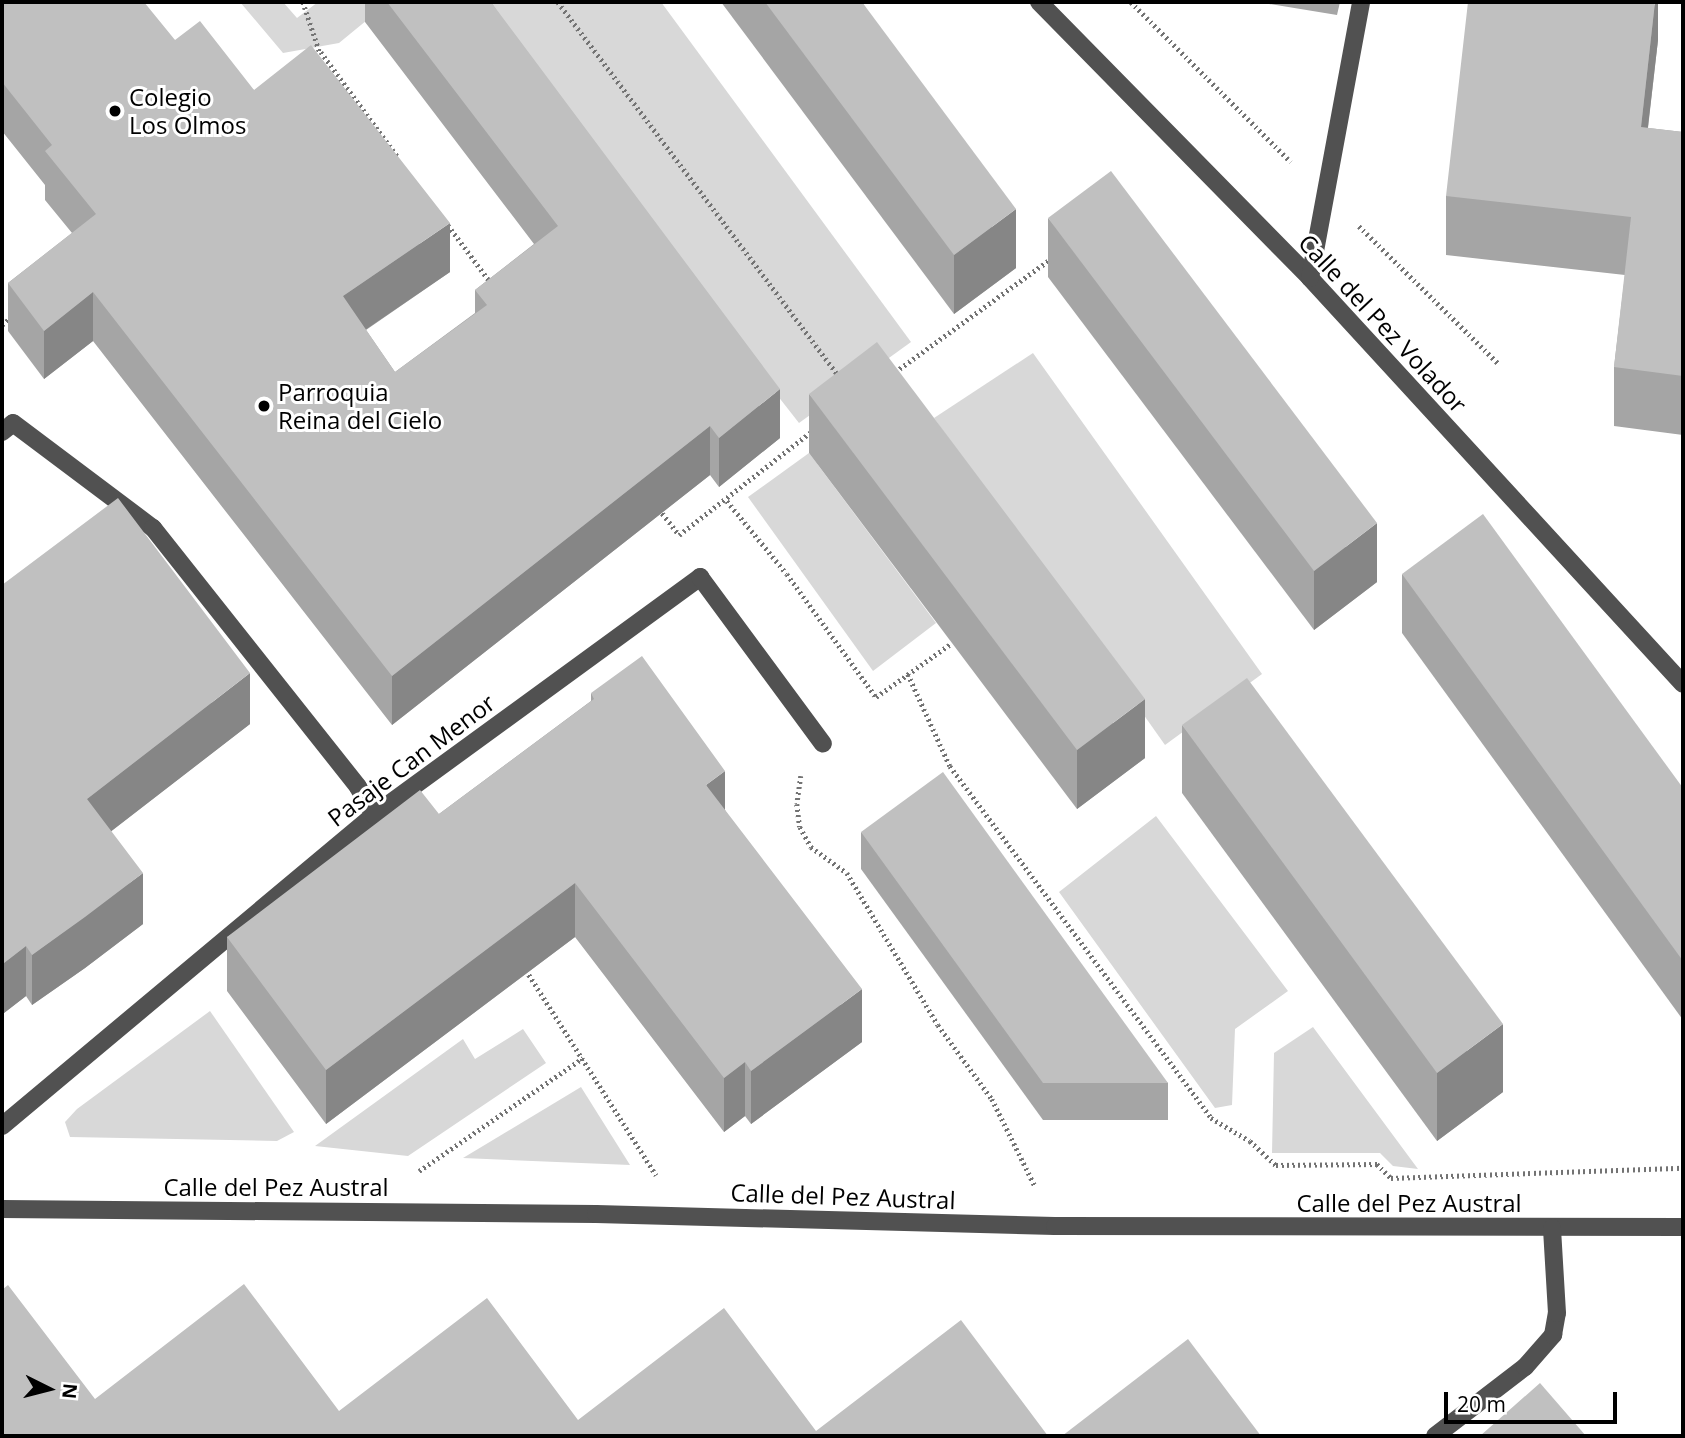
<!DOCTYPE html>
<html>
<head>
<meta charset="utf-8">
<style>
  body { margin:0 }
  #map { position:relative; width:1685px; height:1438px; overflow:hidden; background:#fff; font-family:"Open Sans",sans-serif }
  div>[style] { position:absolute }
  [style*='--x'] { left:calc(var(--x)*1px); top:calc(var(--y)*1px); width:calc(var(--w)*1px); rotate:calc(var(--a)*1deg) }
  .green>* { inset:0; background:#d8d8d8 }
  .path>* { height:4.5px; margin-top:-2.25px; transform-origin:0; background:repeating-linear-gradient(90deg,#737373 0 2px,transparent 0 5.5px) }
  .minor>* { height:18px; margin:-9px; padding:0 9px; transform-origin:9px; border-radius:9px; background:#515151 }
  .wall>* { inset:0; background:#a5a5a5 }
  .shaded-wall>* { inset:0; background:#868686 }
  .building>* { inset:0; background:#c0c0c0 }
  .dots>* { width:19px; height:19px; translate:-50% -50%; box-sizing:border-box; border:4px solid #fff; border-radius:50% }
  span { translate:-50% -50%; white-space:nowrap; text-align:center; line-height:1.15; -webkit-text-stroke:6px #fff; paint-order:stroke }
  .poi-label { font-size:24px; color:#000 }
  .left { translate:0 -50%; text-align:left }
  .street-label { font-size:24px; color:#000 }
  .frame { position:absolute; inset:0; border:4px solid #000; pointer-events:none }
  .north { position:absolute; left:14px; top:1354px; width:70px; height:70px; -webkit-text-stroke:5px #fff; paint-order:stroke; rotate:96deg; font-size:19px; font-weight:700; line-height:28px; text-align:center; color:#000 }
  .north::after { content:''; display:block; margin:auto; width:24px; height:32px; background:#000; clip-path:polygon(50% 0,100% 100%,50% 72%,0 100%) }
  .scale { position:absolute; left:1444px; top:1392px; width:173px; height:32px; box-sizing:border-box; border:4px solid #000; border-top:0; padding-left:9px; font-size:21px; line-height:24px; white-space:nowrap; color:#000; -webkit-text-stroke:5px #fff; paint-order:stroke }
</style>
</head>
<body>
<div id="map">
  <div class="green">
    <i style="clip-path:polygon(240px 2px,283px 2px,297px 18px,318px 2px,389px 2px,339px 43px,283px 53px)"></i>
    <i style="clip-path:polygon(470px 2px,661px 2px,911px 342px,799px 423px)"></i>
    <i style="clip-path:polygon(1033px 353px,1262px 674px,1165px 745px,934px 418px)"></i>
    <i style="clip-path:polygon(809px 453px,936px 623px,873px 671px,748px 497px)"></i>
    <i style="clip-path:polygon(1156px 816px,1288px 991px,1235px 1029px,1232px 1105px,1215px 1108px,1059px 892px)"></i>
    <i style="clip-path:polygon(210px 1011px,294px 1132px,277px 1141px,70px 1137px,65px 1122px,77px 1109px)"></i>
    <i style="clip-path:polygon(1313px 1027px,1418px 1169px,1393px 1166px,1380px 1153px,1272px 1153px,1274px 1053px)"></i>
    <i style="clip-path:polygon(523px 1029px,546px 1063px,408px 1156px,315px 1146px,463px 1039px,475px 1059px)"></i>
    <i style="clip-path:polygon(581px 1087px,630px 1165px,463px 1158px)"></i>
  </div>
  <div class="path">
    <i style="--x:303;--y:2;--w:54;--a:71.6"></i>
    <i style="--x:558;--y:2;--w:468;--a:53.1"></i>
    <i style="--x:1131;--y:2;--w:226;--a:45"></i>
    <i style="--x:321;--y:52;--w:129;--a:53.8"></i>
    <i style="--x:448;--y:225;--w:72;--a:53.4"></i>
    <i style="--x:1359;--y:226;--w:195;--a:44.6"></i>
    <i style="--x:2;--y:325;--w:11;--a:-41"></i>
    <i style="--x:895;--y:372;--w:194;--a:-36"></i>
    <i style="--x:727;--y:501;--w:94;--a:50.6"></i>
    <i style="--x:787;--y:574;--w:152;--a:54.1"></i>
    <i style="--x:876;--y:697;--w:93;--a:-35.4"></i>
    <i style="--x:659;--y:509;--w:33;--a:52"></i>
    <i style="--x:679;--y:535;--w:167;--a:-38"></i>
    <i style="--x:908;--y:674;--w:101;--a:65.5"></i>
    <i style="--x:950;--y:766;--w:438;--a:53.4"></i>
    <i style="--x:1211;--y:1118;--w:45;--a:30.5"></i>
    <i style="--x:1250;--y:1141;--w:35;--a:43"></i>
    <i style="--x:1276;--y:1165;--w:101;--a:-0.6"></i>
    <i style="--x:1377;--y:1164;--w:20;--a:45"></i>
    <i style="--x:1391;--y:1178;--w:292;--a:-2"></i>
    <i style="--x:801;--y:776;--w:28;--a:98"></i>
    <i style="--x:797;--y:804;--w:23;--a:83"></i>
    <i style="--x:800;--y:827;--w:23;--a:61"></i>
    <i style="--x:811;--y:847;--w:44;--a:35.8"></i>
    <i style="--x:847;--y:873;--w:177;--a:59.1"></i>
    <i style="--x:938;--y:1025;--w:92;--a:53.9"></i>
    <i style="--x:992;--y:1099;--w:97;--a:63.7"></i>
    <i style="--x:526;--y:970;--w:243;--a:57.6"></i>
    <i style="--x:419;--y:1171;--w:199;--a:-34.6"></i>
  </div>
  <div class="minor">
    <i style="--x:1039;--y:2;--w:387;--a:45.5"></i>
    <i style="--x:1310;--y:278;--w:551;--a:47.43"></i>
    <i style="--x:1310;--y:278;--w:281;--a:-79.5"></i>
    <i style="--x:2;--y:432;--w:14;--a:-39"></i>
    <i style="--x:13;--y:423;--w:175;--a:36.9"></i>
    <i style="--x:153;--y:528;--w:330;--a:51.6"></i>
    <i style="--x:358;--y:787;--w:32;--a:60"></i>
    <i style="--x:2;--y:1126;--w:485;--a:-39.9"></i>
    <i style="--x:374;--y:815;--w:404;--a:-36.1"></i>
    <i style="--x:700;--y:577;--w:207;--a:53.6"></i>
    <i style="--x:2;--y:1209;--w:594;--a:0.48"></i>
    <i style="--x:596;--y:1214;--w:459;--a:1.5"></i>
    <i style="--x:1055;--y:1226;--w:628;--a:0.09"></i>
    <i style="--x:1435;--y:1436;--w:113;--a:-37.5"></i>
    <i style="--x:1525;--y:1367;--w:43;--a:-48.8"></i>
    <i style="--x:1553;--y:1335;--w:22;--a:-80"></i>
    <i style="--x:1557;--y:1313;--w:85;--a:-93.4"></i>
  </div>
  <div class="wall">
    <i style="clip-path:polygon(2px 2px,175px 40px,254px 90px,450px 272px,366px 330px,395px 372px,475px 313px,475px 290px,534px 244px,365px 22px,365px 2px,491px 2px,780px 438px,719px 487px,710px 475px,392px 725px,93px 341px,44px 379px,8px 331px,8px 283px,72px 233px,45px 200px,45px 185px,2px 131px)"></i>
    <i style="clip-path:polygon(721px 2px,862px 2px,1016px 268px,954px 314px)"></i>
    <i style="clip-path:polygon(1257px 2px,1340px 2px,1337px 15px)"></i>
    <i style="clip-path:polygon(1658px 2px,1658px 40px,1648px 128px,1683px 132px,1683px 435px,1614px 426px,1614px 367px,1625px 275px,1446px 255px,1446px 196px)"></i>
    <i style="clip-path:polygon(1048px 218px,1377px 582px,1314px 630px,1048px 277px)"></i>
    <i style="clip-path:polygon(809px 394px,1145px 758px,1077px 809px,809px 453px)"></i>
    <i style="clip-path:polygon(1402px 574px,1683px 788px,1683px 1020px,1402px 633px)"></i>
    <i style="clip-path:polygon(2px 585px,250px 724px,111px 831px,143px 924px,85px 968px,32px 1005px,26px 996px,4px 1013px,2px 1011px)"></i>
    <i style="clip-path:polygon(591px 693px,725px 810px,862px 1042px,751px 1124px,745px 1116px,724px 1132px,575px 937px,326px 1124px,227px 991px,227px 937px,439px 814px,591px 701px)"></i>
    <i style="clip-path:polygon(1182px 725px,1503px 1092px,1437px 1141px,1182px 793px)"></i>
    <i style="clip-path:polygon(861px 832px,1168px 1083px,1168px 1120px,1043px 1120px,861px 869px)"></i>
  </div>
  <div class="shaded-wall">
    <i style="clip-path:polygon(1655px 2px,1658px 2px,1658px 40px,1641px 186px,1641px 127px)"></i>
    <i style="clip-path:polygon(1016px 209px,1016px 268px,954px 314px,954px 255px)"></i>
    <i style="clip-path:polygon(450px 223px,450px 272px,343px 345px,343px 296px)"></i>
    <i style="clip-path:polygon(93px 292px,93px 341px,44px 379px,44px 331px)"></i>
    <i style="clip-path:polygon(780px 389px,780px 438px,719px 487px,719px 438px)"></i>
    <i style="clip-path:polygon(710px 426px,710px 475px,392px 725px,392px 676px)"></i>
    <i style="clip-path:polygon(1377px 523px,1377px 582px,1314px 630px,1314px 571px)"></i>
    <i style="clip-path:polygon(250px 673px,250px 724px,87px 850px,87px 799px)"></i>
    <i style="clip-path:polygon(1145px 699px,1145px 758px,1077px 809px,1077px 750px)"></i>
    <i style="clip-path:polygon(725px 771px,725px 825px,706px 785px)"></i>
    <i style="clip-path:polygon(143px 873px,143px 924px,85px 968px,32px 1005px,32px 955px)"></i>
    <i style="clip-path:polygon(575px 883px,575px 937px,326px 1124px,326px 1070px)"></i>
    <i style="clip-path:polygon(26px 946px,26px 996px,4px 1013px,4px 963px)"></i>
    <i style="clip-path:polygon(862px 989px,862px 1042px,751px 1124px,751px 1071px)"></i>
    <i style="clip-path:polygon(1503px 1024px,1503px 1092px,1437px 1141px,1437px 1073px)"></i>
    <i style="clip-path:polygon(745px 1062px,745px 1116px,724px 1132px,724px 1078px)"></i>
  </div>
  <div class="building">
    <i style="clip-path:polygon(2px 2px,144px 2px,175px 40px,200px 21px,254px 90px,311px 45px,450px 223px,343px 296px,395px 372px,487px 305px,475px 290px,558px 226px,387px 2px,491px 2px,780px 389px,719px 438px,710px 426px,392px 676px,93px 292px,44px 331px,8px 283px,96px 214px,45px 151px,52px 145px,2px 82px)"></i>
    <i style="clip-path:polygon(765px 2px,862px 2px,1016px 209px,954px 255px)"></i>
    <i style="clip-path:polygon(1468px 2px,1655px 2px,1641px 127px,1683px 132px,1683px 376px,1614px 367px,1631px 217px,1446px 196px)"></i>
    <i style="clip-path:polygon(1111px 171px,1377px 523px,1314px 571px,1048px 218px)"></i>
    <i style="clip-path:polygon(877px 342px,1145px 699px,1077px 750px,809px 394px)"></i>
    <i style="clip-path:polygon(118px 498px,250px 673px,87px 799px,143px 873px,85px 917px,32px 955px,26px 946px,4px 963px,2px 960px,2px 585px)"></i>
    <i style="clip-path:polygon(1483px 514px,1683px 788px,1683px 961px,1402px 574px)"></i>
    <i style="clip-path:polygon(642px 656px,725px 771px,706px 785px,862px 989px,751px 1071px,745px 1062px,724px 1078px,575px 883px,326px 1070px,227px 937px,420px 790px,439px 814px,594px 699px,591px 693px)"></i>
    <i style="clip-path:polygon(1247px 678px,1503px 1024px,1437px 1073px,1182px 725px)"></i>
    <i style="clip-path:polygon(943px 772px,1168px 1083px,1043px 1083px,861px 832px)"></i>
    <i style="clip-path:polygon(244px 1284px,339px 1411px,487px 1298px,578px 1420px,724px 1308px,816px 1431px,961px 1320px,1048px 1436px,2px 1436px,2px 1290px,8px 1285px,95px 1399px)"></i>
    <i style="clip-path:polygon(1188px 1339px,1261px 1436px,1062px 1436px)"></i>
    <i style="clip-path:polygon(1540px 1383px,1586px 1436px,1480px 1436px)"></i>
  </div>
  <div class="dots">
    <i style="left:115px;top:111px;background:#000"></i>
    <i style="left:264px;top:406px;background:#000"></i>
  </div>
  <div class="poi-label">
    <span class="left" style="left:129px;top:111px">Colegio<br>Los Olmos</span>
    <span class="left" style="left:278px;top:406px">Parroquia<br>Reina del Cielo</span>
  </div>
  <div class="street-label">
    <span style="left:1383px;top:323px;rotate:47deg">Calle del Pez Volador</span>
    <span style="left:411px;top:760px;rotate:-37deg">Pasaje Can Menor</span>
    <span style="left:276px;top:1187px">Calle del Pez Austral</span>
    <span style="left:843px;top:1196px;rotate:2deg">Calle del Pez Austral</span>
    <span style="left:1409px;top:1203px">Calle del Pez Austral</span>
  </div>
  <div class="frame"></div>
  <div class="north">N</div>
  <div class="scale">20 m</div>
</div>
</body>
</html>
